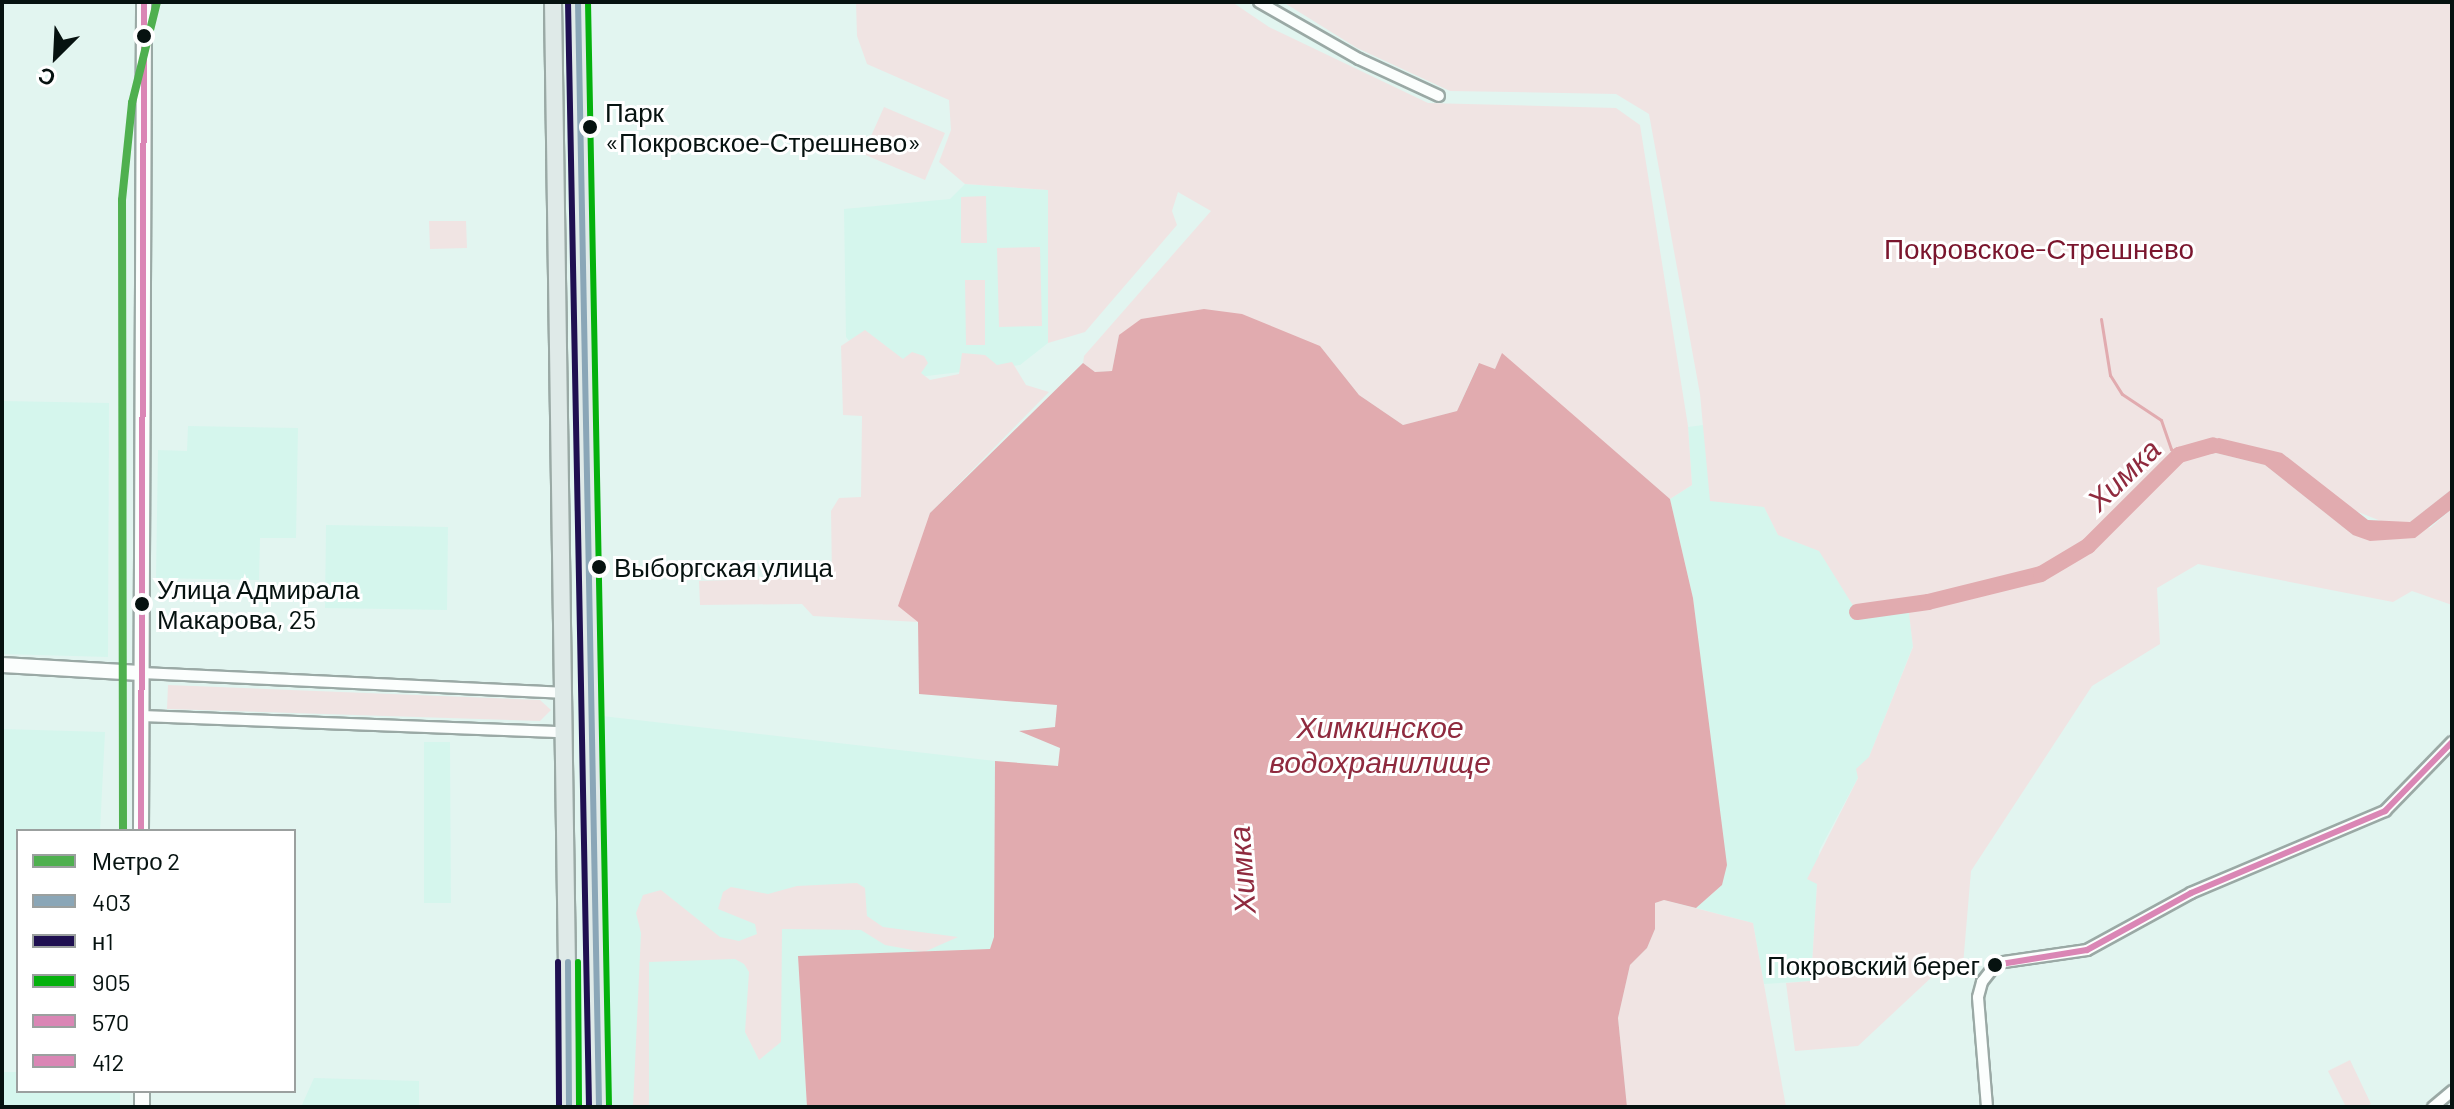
<!DOCTYPE html>
<html>
<head>
<meta charset="utf-8">
<style>
  body { margin:0 }
  #map { position:relative; width:2454px; height:1109px; overflow:hidden; background:#e2f5f0; font-family:Barlow,sans-serif }
  div>[style] { position:absolute }
  [style*='--x'] { left:calc(var(--x)*1px); top:calc(var(--y)*1px); width:calc(var(--w)*1px); rotate:calc(var(--a)*1deg) }
  .built>* { inset:0; background:#d5f6ed }
  .green>* { inset:0; background:#f0e4e3 }
  .water>* { inset:0; background:#e1abaf }
  .stream>* { height:3px; margin:-1.5px; padding:0 1.5px; transform-origin:1.5px; border-radius:1.5px; background:#e1abaf }
  .river>* { height:16px; margin:-8px; padding:0 8px; transform-origin:8px; border-radius:8px; background:#e1abaf }
  .roads { filter:drop-shadow(2px 0 #9aa9a5) drop-shadow(-2px 0 #9aa9a5) drop-shadow(0 2px #9aa9a5) drop-shadow(0 -2px #9aa9a5) }
  .street>* { height:10px; margin:-5px; padding:0 5px; transform-origin:5px; border-radius:5px; background:#fbfefd }
  .secondary>* { height:14px; margin:-7px; padding:0 7px; transform-origin:7px; border-radius:7px; background:#fbfefd }
  .primary>* { height:16px; margin:-8px; padding:0 8px; transform-origin:8px; border-radius:8px; background:#dfeae8 }
  .bus-1>* { height:6px; margin:-3px; padding:0 3px; transform-origin:3px; border-radius:3px; background:#8aa6b7 }
  .bus-2>* { height:6px; margin:-3px; padding:0 3px; transform-origin:3px; border-radius:3px; background:#1f1051 }
  .bus-3>* { height:6px; margin:-3px; padding:0 3px; transform-origin:3px; border-radius:3px; background:#05b10d }
  .bus-4>* { height:6px; margin:-3px; padding:0 3px; transform-origin:3px; border-radius:3px; background:#da86b5 }
  .bus-5>* { height:6px; margin:-3px; padding:0 3px; transform-origin:3px; border-radius:3px; background:#da86b5 }
  .metro-1>* { height:8px; margin:-4px; padding:0 4px; transform-origin:4px; border-radius:4px; background:#4fb04f }
  .dots>* { width:22px; height:22px; translate:-50% -50%; box-sizing:border-box; border:4px solid #fff; border-radius:50% }
  span { translate:-50% -50%; white-space:nowrap; text-align:center; line-height:1.15; -webkit-text-stroke:6px #fff; paint-order:stroke }
  .bus-label { font-size:26px; color:#061210 }
  .left { translate:0 -50%; text-align:left }
  .right { translate:-100% -50%; text-align:right }
  .park-label { font-size:28px; color:#7a152d }
  .water-label { font-size:30px; color:#8f2a3e; font-style:italic }
  .frame { position:absolute; inset:0; border:4px solid #061210; pointer-events:none }
  .legend { position:absolute; left:16px; top:829px; width:280px; height:264px; box-sizing:border-box; background:#fff; border:2px solid #9ba09f; margin:0; padding:10px 14px; list-style:none; font-size:24px; color:#061210 }
  .legend li { display:flex; align-items:center; gap:16px; height:40px }
  .legend b { width:40px; border:2px solid #9ba09f }
  .north { position:absolute; left:16px; top:16px; width:80px; height:80px; -webkit-text-stroke:6px #fff; paint-order:stroke; rotate:204deg; font-size:22px; font-weight:700; line-height:32px; text-align:center; color:#061210 }
  .north::after { content:''; display:block; margin:auto; width:28px; height:36px; background:#061210; clip-path:polygon(50% 0,100% 100%,50% 72%,0 100%) }
</style>
</head>
<body>
<div id="map">
  <div class="built">
    <i style="clip-path:polygon(965px 184px,1048px 190px,1048px 343px,1020px 365px,884px 381px,846px 337px,844px 209px,950px 199px)"></i>
    <i style="clip-path:polygon(2px 401px,109px 403px,108px 657px,2px 654px)"></i>
    <i style="clip-path:polygon(1850px 406px,1904px 570px,1913px 646px,1869px 757px,1819px 851px,1811px 981px,1764px 984px,1753px 923px,1696px 908px,1722px 885px,1693px 598px,1670px 499px,1692px 485px,1688px 427px)"></i>
    <i style="clip-path:polygon(188px 426px,298px 428px,296px 538px,260px 538px,259px 580px,156px 578px,158px 450px,187px 451px)"></i>
    <i style="clip-path:polygon(326px 525px,448px 527px,447px 610px,325px 608px)"></i>
    <i style="clip-path:polygon(602px 716px,995px 761px,994px 938px,990px 949px,798px 956px,807px 1107px,609px 1107px)"></i>
    <i style="clip-path:polygon(2px 729px,105px 732px,100px 831px,18px 831px,18px 850px,2px 850px)"></i>
    <i style="clip-path:polygon(424px 742px,450px 742px,451px 903px,424px 903px)"></i>
    <i style="clip-path:polygon(2px 1072px,18px 1072px,18px 1091px,120px 1091px,120px 1107px,2px 1107px)"></i>
    <i style="clip-path:polygon(314px 1078px,419px 1081px,419px 1107px,301px 1107px)"></i>
  </div>
  <div class="green">
    <i style="clip-path:polygon(856px 2px,1232px 2px,1269px 27px,1428px 103px,1616px 108px,1640px 125px,1688px 426px,1692px 485px,1670px 499px,1502px 354px,1495px 369px,1478px 364px,1457px 411px,1403px 425px,1359px 395px,1320px 346px,1119px 335px,1112px 371px,1095px 372px,1083px 363px,1084px 356px,1211px 211px,1178px 192px,1172px 211px,1177px 225px,1085px 332px,1048px 343px,1048px 190px,965px 184px,939px 162px,951px 130px,949px 100px,867px 64px,857px 36px)"></i>
    <i style="clip-path:polygon(1283px 2px,2452px 2px,2452px 489px,2410px 522px,2386px 523px,2353px 510px,2282px 453px,2191px 449px,2190px 456px,2216px 453px,2265px 465px,2353px 535px,2430px 528px,2452px 509px,2452px 605px,2412px 591px,2393px 602px,2198px 564px,2157px 588px,2160px 644px,2092px 686px,1971px 871px,1963px 965px,1957px 969px,1949px 961px,1858px 1046px,1795px 1051px,1786px 983px,1811px 981px,1817px 884px,1807px 879px,1858px 778px,1856px 769px,1869px 757px,1913px 647px,1908px 605px,1857px 612px,1819px 551px,1778px 535px,1764px 507px,1710px 501px,1700px 394px,1649px 114px,1616px 94px,1450px 91px,1357px 48px)"></i>
    <i style="clip-path:polygon(884px 107px,945px 133px,925px 180px,863px 154px)"></i>
    <i style="clip-path:polygon(986px 196px,987px 243px,961px 243px,961px 197px)"></i>
    <i style="clip-path:polygon(429px 221px,466px 221px,467px 248px,430px 249px)"></i>
    <i style="clip-path:polygon(1040px 247px,1042px 326px,999px 327px,997px 248px)"></i>
    <i style="clip-path:polygon(965px 280px,985px 280px,985px 345px,966px 345px)"></i>
    <i style="clip-path:polygon(865px 330px,903px 359px,912px 352px,924px 356px,928px 363px,921px 373px,930px 380px,959px 374px,962px 353px,985px 355px,997px 365px,1012px 362px,1026px 385px,1049px 392px,930px 513px,918px 622px,813px 616px,802px 604px,700px 605px,699px 581px,832px 577px,831px 511px,839px 498px,861px 497px,862px 416px,843px 415px,841px 346px)"></i>
    <i style="clip-path:polygon(168px 685px,540px 700px,551px 710px,540px 721px,167px 709px)"></i>
    <i style="clip-path:polygon(857px 883px,865px 888px,867px 916px,883px 927px,958px 937px,924px 952px,885px 945px,861px 930px,782px 929px,781px 1042px,759px 1060px,745px 1032px,749px 972px,744px 964px,735px 959px,649px 962px,649px 1107px,633px 1107px,641px 933px,636px 913px,643px 895px,661px 890px,720px 937px,739px 941px,757px 934px,755px 924px,718px 909px,723px 892px,731px 887px,768px 894px,797px 886px)"></i>
    <i style="clip-path:polygon(1664px 900px,1753px 923px,1786px 1107px,1627px 1107px,1618px 1018px,1630px 965px,1647px 948px,1655px 929px,1655px 903px)"></i>
    <i style="clip-path:polygon(2350px 1060px,2371px 1104px,2364px 1107px,2346px 1107px,2328px 1071px)"></i>
  </div>
  <div class="water">
    <i style="clip-path:polygon(1204px 309px,1242px 314px,1320px 346px,1359px 395px,1403px 425px,1457px 411px,1479px 363px,1495px 369px,1502px 353px,1670px 499px,1693px 598px,1727px 865px,1722px 885px,1696px 908px,1664px 900px,1655px 903px,1655px 929px,1647px 948px,1630px 965px,1618px 1018px,1627px 1107px,807px 1107px,798px 956px,990px 949px,994px 937px,995px 761px,1058px 766px,1060px 748px,1019px 731px,1055px 727px,1057px 705px,919px 694px,918px 622px,898px 606px,930px 513px,1083px 363px,1095px 372px,1112px 371px,1119px 335px,1141px 319px)"></i>
    <i style="clip-path:polygon(2219px 438px,2282px 453px,2368px 520px,2410px 522px,2452px 489px,2452px 509px,2415px 538px,2370px 541px,2353px 535px,2265px 465px,2216px 453px,2190px 457px,2191px 444px)"></i>
  </div>
  <div class="stream">
    <i style="--x:2101;--y:319;--w:57;--a:80.9"></i>
    <i style="--x:2110;--y:375;--w:22;--a:58"></i>
    <i style="--x:2122;--y:394;--w:47;--a:33.7"></i>
    <i style="--x:2161;--y:420;--w:31;--a:71"></i>
    <i style="--x:2171;--y:449;--w:10;--a:37"></i>
  </div>
  <div class="river">
    <i style="--x:1857;--y:612;--w:72;--a:-8"></i>
    <i style="--x:1928;--y:602;--w:116;--a:-13.9"></i>
    <i style="--x:2041;--y:574;--w:55;--a:-30.8"></i>
    <i style="--x:2088;--y:546;--w:129;--a:-45"></i>
    <i style="--x:2179;--y:455;--w:35;--a:-16"></i>
  </div>
  <div class="roads">
    <div class="street">
      <i style="--x:1259;--y:2;--w:115;--a:29.7"></i>
      <i style="--x:1359;--y:59;--w:88;--a:24.8"></i>
      <i style="--x:142;--y:673;--w:420;--a:2.7"></i>
      <i style="--x:142;--y:716;--w:421;--a:2.2"></i>
      <i style="--x:1987;--y:1107;--w:110;--a:-94.7"></i>
      <i style="--x:1978;--y:997;--w:16;--a:-75"></i>
      <i style="--x:1982;--y:982;--w:24;--a:-52"></i>
      <i style="--x:1997;--y:963;--w:91;--a:-8.2"></i>
      <i style="--x:2087;--y:950;--w:119;--a:-28.7"></i>
      <i style="--x:2191;--y:893;--w:211;--a:-22.9"></i>
      <i style="--x:2385;--y:811;--w:96;--a:-45.8"></i>
      <i style="--x:2433;--y:1107;--w:25;--a:-40"></i>
    </div>
    <div class="secondary">
      <i style="--x:2;--y:665;--w:140;--a:3.3"></i>
      <i style="--x:141;--y:831;--w:829;--a:-89.79"></i>
      <i style="--x:142;--y:1091;--w:16;--a:90"></i>
    </div>
    <div class="primary">
      <i style="--x:553;--y:2;--w:1105;--a:89.17"></i>
      <i style="--x:578;--y:2;--w:1105;--a:88.91"></i>
    </div>
  </div>
  <div class="bus-1">
    <i style="--x:578;--y:2;--w:1105;--a:88.91"></i>
    <i style="--x:568;--y:962;--w:145;--a:89.6"></i>
  </div>
  <div class="bus-2">
    <i style="--x:568;--y:2;--w:1105;--a:88.91"></i>
    <i style="--x:558;--y:962;--w:145;--a:89.6"></i>
  </div>
  <div class="bus-3">
    <i style="--x:588;--y:2;--w:1105;--a:88.91"></i>
    <i style="--x:578;--y:962;--w:145;--a:89.6"></i>
  </div>
  <div class="bus-4">
    <i style="--x:141;--y:831;--w:829;--a:-89.79"></i>
  </div>
  <div class="bus-5">
    <i style="--x:1995;--y:965;--w:93;--a:-9.3"></i>
    <i style="--x:2087;--y:950;--w:119;--a:-28.7"></i>
    <i style="--x:2191;--y:893;--w:211;--a:-22.9"></i>
    <i style="--x:2385;--y:811;--w:96;--a:-45.8"></i>
  </div>
  <div class="metro-1">
    <i style="--x:123;--y:831;--w:631;--a:-90.09"></i>
    <i style="--x:122;--y:200;--w:98;--a:-84.1"></i>
    <i style="--x:132;--y:103;--w:104;--a:-76.1"></i>
  </div>
  <div class="dots">
    <i style="left:144px;top:36px;background:#061210"></i>
    <i style="left:590px;top:127px;background:#061210"></i>
    <i style="left:599px;top:567px;background:#061210"></i>
    <i style="left:142px;top:604px;background:#061210"></i>
    <i style="left:1995px;top:965px;background:#061210"></i>
  </div>
  <div class="bus-label">
    <span class="left" style="left:605px;top:127px">Парк<br>«Покровское-Стрешнево»</span>
    <span class="left" style="left:614px;top:567px">Выборгская улица</span>
    <span class="left" style="left:157px;top:604px">Улица Адмирала<br>Макарова, 25</span>
    <span class="right" style="left:1980px;top:965px">Покровский берег</span>
  </div>
  <div class="park-label">
    <span style="left:2039px;top:248px">Покровское-Стрешнево</span>
  </div>
  <div class="water-label">
    <span style="left:2123px;top:474px;rotate:-44deg">Химка</span>
    <span style="left:1380px;top:743px">Химкинское<br>водохранилище</span>
    <span style="left:1241px;top:870px;rotate:-94deg">Химка</span>
  </div>
  <div class="frame"></div>
  <ul class="legend">
  <li><b style="height:10px;background:#4fb04f"></b>Метро 2</li>
  <li><b style="height:10px;background:#8aa6b7"></b>403</li>
  <li><b style="height:10px;background:#1f1051"></b>н1</li>
  <li><b style="height:10px;background:#05b10d"></b>905</li>
  <li><b style="height:10px;background:#da86b5"></b>570</li>
  <li><b style="height:10px;background:#da86b5"></b>412</li>
  </ul>
  <div class="north">С</div>
</div>
</body>
</html>
